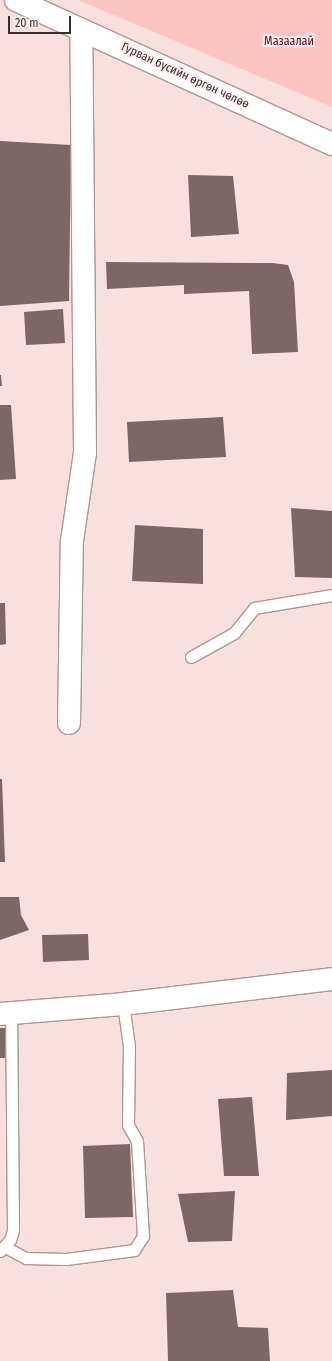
<!DOCTYPE html>
<html>
<head>
<meta charset="utf-8">
<style>
  body { margin:0 }
  #map { position:relative; width:332px; height:1361px; overflow:hidden; background:#f8e0df; font-family:"Fira Sans Condensed",sans-serif }
  div>[style] { position:absolute }
  [style*='--x'] { left:calc(var(--x)*1px); top:calc(var(--y)*1px); width:calc(var(--w)*1px); rotate:calc(var(--a)*1deg) }
  .green>* { inset:0; background:#fbc5c3 }
  .building>* { inset:0; background:#7c6767 }
  .roads { filter:drop-shadow(1px 0 #ad9796) drop-shadow(-1px 0 #ad9796) drop-shadow(0 1px #ad9796) drop-shadow(0 -1px #ad9796) }
  .lane>* { height:11px; margin:-5.5px; padding:0 5.5px; transform-origin:5.5px; border-radius:5.5px; background:#fff }
  .street>* { height:22px; margin:-11px; padding:0 11px; transform-origin:11px; border-radius:11px; background:#fff }
  .secondary>* { height:22px; margin:-11px; padding:0 11px; transform-origin:11px; border-radius:11px; background:#fff }
  span { translate:-50% -50%; white-space:nowrap; text-align:center; line-height:1.15; -webkit-text-stroke:4px #fef0ef; paint-order:stroke }
  .park-label { font-size:12px; color:#640013 }
  .street-label { font-size:12px; color:#362d2d }
  .scale { position:absolute; left:8px; top:16px; width:63px; height:18px; box-sizing:border-box; border:2px solid #362d2d; border-top:0; padding-left:5px; font-size:12px; line-height:14px; white-space:nowrap; color:#362d2d; -webkit-text-stroke:3px #fef0ef; paint-order:stroke }
</style>
</head>
<body>
<div id="map">
  <div class="green">
    <i style="clip-path:polygon(78px 0,332px 0,332px 107px)"></i>
  </div>
  <div class="building">
    <i style="clip-path:polygon(0 141px,71px 145px,69px 301px,0 306px)"></i>
    <i style="clip-path:polygon(188px 175px,233px 176px,239px 234px,191px 237px)"></i>
    <i style="clip-path:polygon(106px 262px,273px 263px,288px 265px,294px 282px,298px 352px,252px 354px,249px 291px,184px 294px,184px 285px,107px 289px)"></i>
    <i style="clip-path:polygon(63px 309px,65px 343px,26px 345px,24px 312px)"></i>
    <i style="clip-path:polygon(0 375px,1px 375px,2px 386px,0 386px)"></i>
    <i style="clip-path:polygon(0 405px,11px 405px,16px 479px,0 480px)"></i>
    <i style="clip-path:polygon(223px 417px,226px 457px,129px 462px,127px 422px)"></i>
    <i style="clip-path:polygon(291px 508px,332px 511px,332px 578px,295px 577px)"></i>
    <i style="clip-path:polygon(135px 525px,203px 529px,203px 584px,132px 581px)"></i>
    <i style="clip-path:polygon(0 603px,5px 603px,6px 644px,0 645px)"></i>
    <i style="clip-path:polygon(0 779px,2px 779px,5px 862px,0 862px)"></i>
    <i style="clip-path:polygon(0 897px,19px 897px,21px 915px,29px 930px,0 940px)"></i>
    <i style="clip-path:polygon(88px 934px,89px 960px,43px 962px,42px 935px)"></i>
    <i style="clip-path:polygon(0 1028px,8px 1028px,9px 1058px,0 1058px)"></i>
    <i style="clip-path:polygon(332px 1070px,332px 1116px,286px 1120px,287px 1073px)"></i>
    <i style="clip-path:polygon(252px 1097px,259px 1176px,224px 1176px,218px 1099px)"></i>
    <i style="clip-path:polygon(130px 1144px,133px 1217px,85px 1218px,83px 1146px)"></i>
    <i style="clip-path:polygon(235px 1191px,232px 1241px,188px 1242px,178px 1194px)"></i>
    <i style="clip-path:polygon(233px 1290px,238px 1327px,268px 1328px,270px 1361px,168px 1361px,166px 1293px)"></i>
  </div>
  <div class="roads">
    <div class="lane">
      <i style="--x:191;--y:657;--w:49;--a:-29.2"></i>
      <i style="--x:234;--y:633;--w:32;--a:-51"></i>
      <i style="--x:254;--y:608;--w:79;--a:-9.5"></i>
      <i style="--x:5;--y:1247;--w:24;--a:28"></i>
      <i style="--x:26;--y:1258;--w:40;--a:1.4"></i>
      <i style="--x:66;--y:1259;--w:69;--a:-7.5"></i>
      <i style="--x:134;--y:1250;--w:17;--a:-57"></i>
      <i style="--x:143;--y:1236;--w:95;--a:-93.6"></i>
      <i style="--x:137;--y:1141;--w:18;--a:-119"></i>
      <i style="--x:128;--y:1125;--w:79;--a:-89.3"></i>
      <i style="--x:129;--y:1046;--w:42;--a:-98.1"></i>
      <i style="--x:0;--y:1251;--w:15;--a:-48"></i>
      <i style="--x:10;--y:1240;--w:10;--a:-73"></i>
      <i style="--x:13;--y:1230;--w:217;--a:-90.5"></i>
    </div>
    <div class="street">
      <i style="--x:16;--y:0;--w:347;--a:24.5"></i>
      <i style="--x:69;--y:723;--w:182;--a:-89.1"></i>
      <i style="--x:72;--y:541;--w:89;--a:-81.6"></i>
      <i style="--x:85;--y:453;--w:423;--a:-90.5"></i>
    </div>
    <div class="secondary">
      <i style="--x:0;--y:1014;--w:123;--a:-4.6"></i>
      <i style="--x:123;--y:1004;--w:210;--a:-6.8"></i>
    </div>
  </div>
  <div class="park-label">
    <span style="left:289px;top:42px">Мазаалай</span>
  </div>
  <div class="street-label">
    <span style="left:185px;top:76px;rotate:25deg">Гурван бүсийн өргөн чөлөө</span>
  </div>
  <div class="scale">20 m</div>
</div>
</body>
</html>
